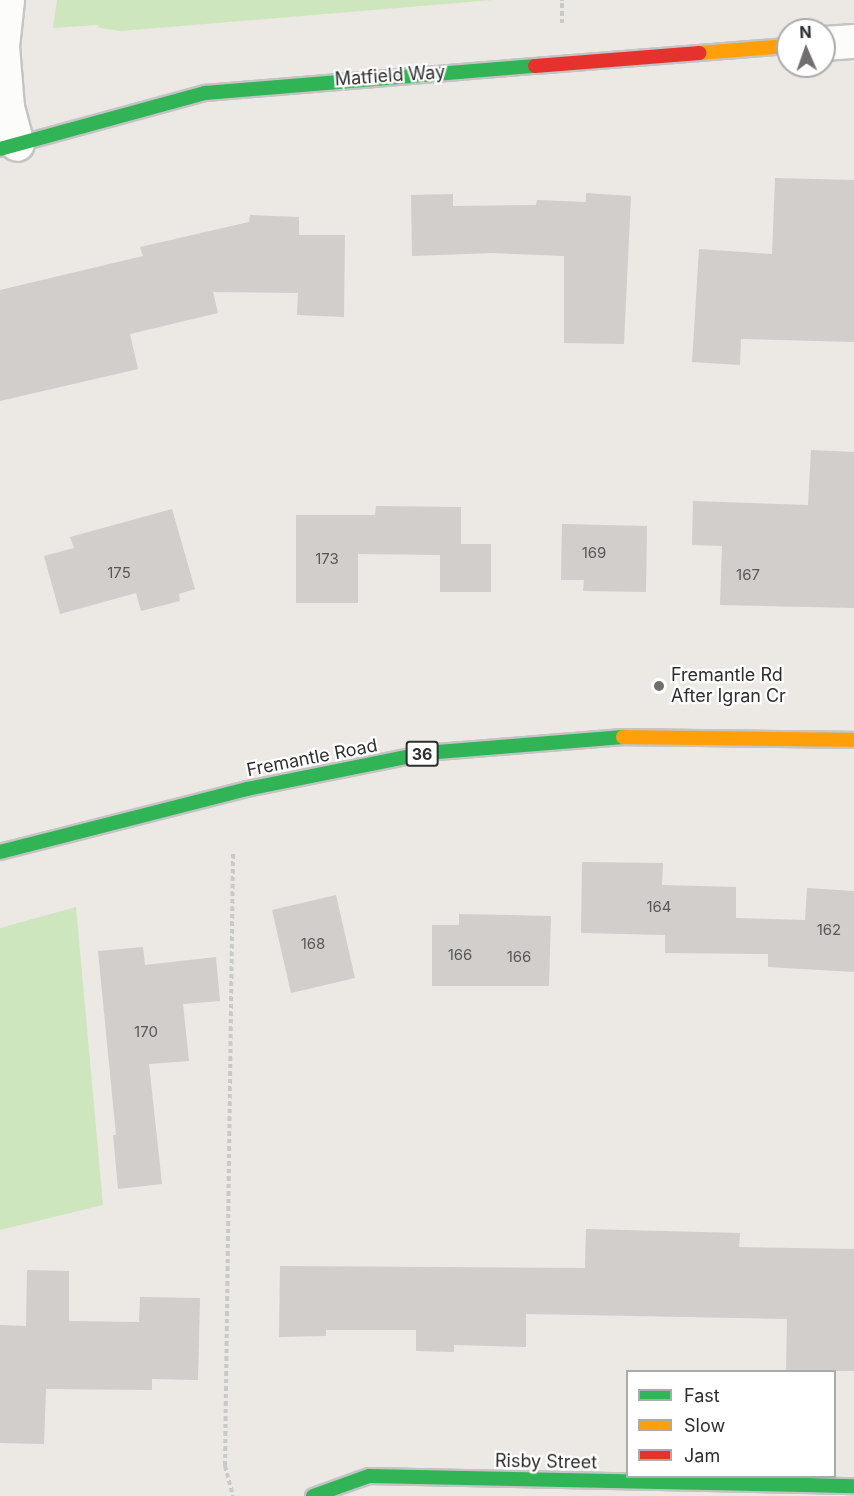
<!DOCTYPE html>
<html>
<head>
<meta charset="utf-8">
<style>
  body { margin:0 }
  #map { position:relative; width:854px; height:1496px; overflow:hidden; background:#ece8e4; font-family:Inter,sans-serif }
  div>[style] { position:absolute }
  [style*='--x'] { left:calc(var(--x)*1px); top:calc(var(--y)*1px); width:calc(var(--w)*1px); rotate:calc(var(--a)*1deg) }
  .green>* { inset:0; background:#cee6be }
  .building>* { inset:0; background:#d1cecb }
  .path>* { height:4px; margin-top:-2px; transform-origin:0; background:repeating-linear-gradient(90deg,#c9c9c8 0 4.5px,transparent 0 7.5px) }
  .roads { filter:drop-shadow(2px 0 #c5c4c5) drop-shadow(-2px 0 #c5c4c5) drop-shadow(0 2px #c5c4c5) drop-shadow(0 -2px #c5c4c5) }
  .street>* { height:33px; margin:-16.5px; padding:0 16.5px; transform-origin:16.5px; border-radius:16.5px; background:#fcfcfb }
  .fast>* { height:14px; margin:-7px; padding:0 7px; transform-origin:7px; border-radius:7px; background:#30b455 }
  .slow>* { height:14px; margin:-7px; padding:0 7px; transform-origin:7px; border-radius:7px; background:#ff9f0a }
  .jam>* { height:14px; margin:-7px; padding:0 7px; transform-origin:7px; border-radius:7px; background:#e5322d }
  .dots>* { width:16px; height:16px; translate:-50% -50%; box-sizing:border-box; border:3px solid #fff; border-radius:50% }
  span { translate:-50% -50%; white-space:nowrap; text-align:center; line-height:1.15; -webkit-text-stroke:4.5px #fff; paint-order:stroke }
  .number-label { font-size:15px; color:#585857 }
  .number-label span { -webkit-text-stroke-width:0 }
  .shield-label span { padding:2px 4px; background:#fff; border:2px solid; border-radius:4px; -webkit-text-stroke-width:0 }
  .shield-label { font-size:16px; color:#2e2e2e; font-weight:700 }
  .street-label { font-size:18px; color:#2e2e2e }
  .poi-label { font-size:18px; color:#2e2e2e }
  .left { translate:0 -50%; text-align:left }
  .legend { position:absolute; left:626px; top:1370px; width:210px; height:108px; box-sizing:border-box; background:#fff; border:2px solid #ababab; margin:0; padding:8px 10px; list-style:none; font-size:18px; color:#2e2e2e }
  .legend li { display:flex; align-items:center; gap:12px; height:30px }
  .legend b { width:30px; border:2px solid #ababab }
  .north { position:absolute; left:776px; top:18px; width:60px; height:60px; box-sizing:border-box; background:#fff; border:2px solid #ababab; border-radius:50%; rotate:358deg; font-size:16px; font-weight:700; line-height:24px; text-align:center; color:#2e2e2e }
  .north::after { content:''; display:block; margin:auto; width:21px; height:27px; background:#706f6e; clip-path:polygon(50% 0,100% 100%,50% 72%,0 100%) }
</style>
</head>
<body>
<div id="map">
  <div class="green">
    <i style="clip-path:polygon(57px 0,493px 0,121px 31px,100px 28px,97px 25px,53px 28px)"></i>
    <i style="clip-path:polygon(76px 907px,103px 1205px,0 1230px,0 928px)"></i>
  </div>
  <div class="building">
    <i style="clip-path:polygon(775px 178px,854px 180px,854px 342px,741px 339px,740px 365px,692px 362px,699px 249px,772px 254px)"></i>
    <i style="clip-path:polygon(586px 193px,631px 196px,624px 344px,564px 343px,564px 256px,492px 253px,412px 256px,411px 195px,453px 194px,453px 206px,536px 205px,537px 200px,586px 202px)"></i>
    <i style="clip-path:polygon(250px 215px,299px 217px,299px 235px,345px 235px,344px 317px,297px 315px,298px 293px,213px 292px,218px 313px,130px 334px,138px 369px,0 401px,0 290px,143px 256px,140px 247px,249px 222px)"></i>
    <i style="clip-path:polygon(811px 450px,854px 452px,854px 608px,720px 605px,722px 546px,692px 545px,693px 501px,808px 505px)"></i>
    <i style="clip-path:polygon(376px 506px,461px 507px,461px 544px,491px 544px,491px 592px,440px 592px,440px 555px,358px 554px,358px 603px,296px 603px,296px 515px,375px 515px)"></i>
    <i style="clip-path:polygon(172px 509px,195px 589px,179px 594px,180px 601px,141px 611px,136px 593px,60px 614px,44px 556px,74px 548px,70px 537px)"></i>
    <i style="clip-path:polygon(562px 524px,647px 526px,646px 592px,583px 591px,584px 580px,561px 580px)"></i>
    <i style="clip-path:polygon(582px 862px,663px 863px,662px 885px,736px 887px,736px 918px,805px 920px,807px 888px,854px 891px,854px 972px,768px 967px,768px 954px,665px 953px,665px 935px,581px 933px)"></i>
    <i style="clip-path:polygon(336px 895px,355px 978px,291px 993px,272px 910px)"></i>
    <i style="clip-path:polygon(459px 914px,551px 916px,549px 986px,432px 986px,432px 925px,459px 925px)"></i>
    <i style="clip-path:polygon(143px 947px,145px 965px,216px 957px,220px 1001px,183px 1004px,189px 1061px,149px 1064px,162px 1184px,118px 1189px,113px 1135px,116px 1135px,98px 951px)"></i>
    <i style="clip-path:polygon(586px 1229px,740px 1233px,739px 1247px,854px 1249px,854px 1371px,786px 1371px,787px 1319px,526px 1314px,526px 1347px,454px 1345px,454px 1352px,416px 1351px,416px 1330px,326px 1330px,326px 1336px,279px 1337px,280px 1266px,585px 1268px)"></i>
    <i style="clip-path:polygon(27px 1270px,69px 1271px,69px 1321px,139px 1322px,140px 1297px,200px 1298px,198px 1380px,152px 1379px,152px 1390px,46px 1389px,44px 1444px,0 1443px,0 1325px,26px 1326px)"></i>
  </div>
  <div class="path">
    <i style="--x:562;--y:23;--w:23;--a:-90"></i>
    <i style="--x:233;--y:854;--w:612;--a:90.75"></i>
    <i style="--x:225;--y:1466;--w:31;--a:75"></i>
  </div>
  <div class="roads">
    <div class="street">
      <i style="--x:7;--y:0;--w:46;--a:96.2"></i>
      <i style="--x:2;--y:46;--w:61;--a:85.3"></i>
      <i style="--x:7;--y:107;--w:38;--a:75"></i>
      <i style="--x:824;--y:43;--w:30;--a:-4"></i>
    </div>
    <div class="fast">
      <i style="--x:0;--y:149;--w:213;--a:-15.3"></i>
      <i style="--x:205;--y:93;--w:331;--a:-4.7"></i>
      <i style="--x:0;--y:852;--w:255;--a:-14.3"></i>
      <i style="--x:247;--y:789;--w:182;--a:-11.4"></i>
      <i style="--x:425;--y:753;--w:199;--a:-4.6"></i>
      <i style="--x:313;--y:1496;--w:59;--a:-19.7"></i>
      <i style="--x:369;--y:1476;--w:485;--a:1.2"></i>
    </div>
    <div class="slow">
      <i style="--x:699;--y:53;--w:89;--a:-4.5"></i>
      <i style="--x:623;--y:737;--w:231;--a:0.7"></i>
    </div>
    <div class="jam">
      <i style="--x:535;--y:66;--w:165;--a:-4.5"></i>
    </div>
  </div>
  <div class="dots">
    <i style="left:659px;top:686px;background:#706f6e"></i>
  </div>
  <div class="number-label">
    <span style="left:594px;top:553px">169</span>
    <span style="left:327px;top:559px">173</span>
    <span style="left:119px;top:573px">175</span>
    <span style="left:748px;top:575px">167</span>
    <span style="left:659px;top:907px">164</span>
    <span style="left:829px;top:930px">162</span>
    <span style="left:313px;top:944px">168</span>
    <span style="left:460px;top:955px">166</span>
    <span style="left:519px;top:957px">166</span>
    <span style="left:146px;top:1032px">170</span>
  </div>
  <div class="shield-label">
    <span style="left:422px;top:754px">36</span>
  </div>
  <div class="street-label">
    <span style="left:390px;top:76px;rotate:-4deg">Matfield Way</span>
    <span style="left:312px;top:758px;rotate:-11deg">Fremantle Road</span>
    <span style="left:546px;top:1462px;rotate:1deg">Risby Street</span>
  </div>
  <div class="poi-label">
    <span class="left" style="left:671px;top:686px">Fremantle Rd<br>After Igran Cr</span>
  </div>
  <ul class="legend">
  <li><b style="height:8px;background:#30b455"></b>Fast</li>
  <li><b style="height:8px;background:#ff9f0a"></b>Slow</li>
  <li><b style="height:8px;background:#e5322d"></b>Jam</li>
  </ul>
  <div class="north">N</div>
</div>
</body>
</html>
